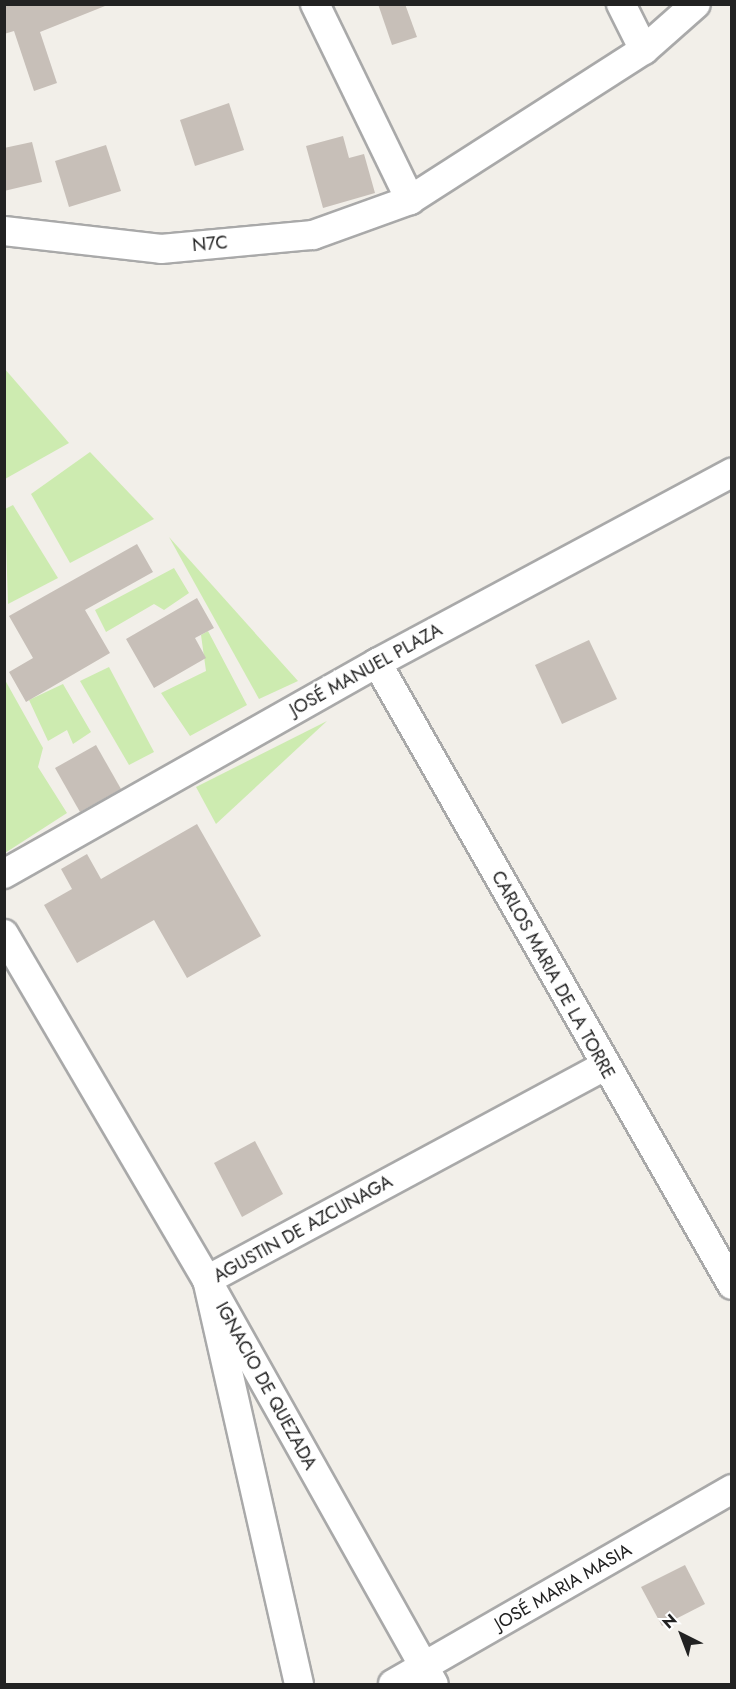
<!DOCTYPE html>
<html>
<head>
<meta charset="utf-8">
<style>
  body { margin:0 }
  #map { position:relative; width:736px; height:1689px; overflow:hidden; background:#f2efe9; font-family:Jost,sans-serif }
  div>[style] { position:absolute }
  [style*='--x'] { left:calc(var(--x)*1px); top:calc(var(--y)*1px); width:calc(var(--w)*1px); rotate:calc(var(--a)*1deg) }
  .grass>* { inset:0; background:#cdebb0 }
  .building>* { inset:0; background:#c7bfb8 }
  .roads { filter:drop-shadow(2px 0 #a9a9a9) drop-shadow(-2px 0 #a9a9a9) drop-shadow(0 2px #a9a9a9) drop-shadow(0 -2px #a9a9a9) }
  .minor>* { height:28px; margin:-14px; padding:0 14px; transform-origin:14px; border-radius:14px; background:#fff }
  span { translate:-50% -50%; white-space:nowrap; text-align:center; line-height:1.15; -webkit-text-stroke:4.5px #fff; paint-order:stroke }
  .street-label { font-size:18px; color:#222 }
  .frame { position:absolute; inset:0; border:6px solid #222; pointer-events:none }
  .north { position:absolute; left:652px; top:1605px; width:60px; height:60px; -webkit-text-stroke:4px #fff; paint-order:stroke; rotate:318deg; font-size:16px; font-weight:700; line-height:24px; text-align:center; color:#222 }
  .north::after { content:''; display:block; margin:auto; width:21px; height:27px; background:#222; clip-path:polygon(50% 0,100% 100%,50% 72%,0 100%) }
</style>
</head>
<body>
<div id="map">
  <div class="grass">
    <i style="clip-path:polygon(4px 368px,69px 443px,5px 479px,4px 479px)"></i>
    <i style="clip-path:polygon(90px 452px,154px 519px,70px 563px,31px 494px)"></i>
    <i style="clip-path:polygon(13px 505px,58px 578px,8px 604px,5px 509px)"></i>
    <i style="clip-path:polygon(169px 537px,298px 681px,259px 699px)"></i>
    <i style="clip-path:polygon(174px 568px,189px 593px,164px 610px,154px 604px,106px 632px,95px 610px)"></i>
    <i style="clip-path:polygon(208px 631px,247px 705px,190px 736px,161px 693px,206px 671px,201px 635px)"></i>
    <i style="clip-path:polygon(109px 667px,154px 752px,129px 765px,80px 681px)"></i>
    <i style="clip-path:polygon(5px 680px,43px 748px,38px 767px,67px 813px,5px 853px)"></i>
    <i style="clip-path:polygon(63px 684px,91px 732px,73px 744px,67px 730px,48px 741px,29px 700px)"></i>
    <i style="clip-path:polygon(327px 721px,216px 824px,196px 787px)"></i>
  </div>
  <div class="building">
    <i style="clip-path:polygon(4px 4px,105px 4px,105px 6px,40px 32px,57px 83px,34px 91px,14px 31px,4px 34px)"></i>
    <i style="clip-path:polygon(378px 4px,405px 4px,417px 37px,392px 45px)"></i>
    <i style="clip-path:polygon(229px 103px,244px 150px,195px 166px,180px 120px)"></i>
    <i style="clip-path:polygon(343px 136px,349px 158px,364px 154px,375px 193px,323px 208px,306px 146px)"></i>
    <i style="clip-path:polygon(32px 142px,42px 182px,4px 191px,4px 148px)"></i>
    <i style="clip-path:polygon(106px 145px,121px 191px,69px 207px,55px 161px)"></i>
    <i style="clip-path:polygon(137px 544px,153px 572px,85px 610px,110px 653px,26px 702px,9px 672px,33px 658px,9px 616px)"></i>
    <i style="clip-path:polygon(197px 598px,214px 628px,195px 638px,206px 658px,154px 688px,126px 639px)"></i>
    <i style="clip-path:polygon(589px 640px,617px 699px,562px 724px,535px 665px)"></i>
    <i style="clip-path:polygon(96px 745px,121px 789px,80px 812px,55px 768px)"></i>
    <i style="clip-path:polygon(197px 824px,261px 936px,187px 978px,154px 920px,77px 963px,44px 905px,72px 889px,61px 869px,87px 854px,101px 879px)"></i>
    <i style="clip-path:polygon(255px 1141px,283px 1194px,242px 1217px,214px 1163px)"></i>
    <i style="clip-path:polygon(685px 1565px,705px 1604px,662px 1626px,641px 1587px)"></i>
  </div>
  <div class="roads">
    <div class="minor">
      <i style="--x:315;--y:4;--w:218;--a:64.1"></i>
      <i style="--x:621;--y:4;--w:51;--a:63.4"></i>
      <i style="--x:4;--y:231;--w:158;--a:6.5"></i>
      <i style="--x:161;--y:249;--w:153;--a:-5.3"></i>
      <i style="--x:313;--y:235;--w:103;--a:-19.8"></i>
      <i style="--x:410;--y:200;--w:278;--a:-32.7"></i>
      <i style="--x:644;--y:50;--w:69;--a:-41.5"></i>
      <i style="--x:377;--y:663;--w:716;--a:60.28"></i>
      <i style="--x:4;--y:874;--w:429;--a:-29.5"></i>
      <i style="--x:377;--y:663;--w:403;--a:-28.2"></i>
      <i style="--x:4;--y:934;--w:401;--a:59.6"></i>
      <i style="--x:207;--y:1280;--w:463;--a:60.7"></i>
      <i style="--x:299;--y:1684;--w:414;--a:-102.8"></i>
      <i style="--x:207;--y:1280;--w:451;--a:-28.3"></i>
      <i style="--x:393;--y:1684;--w:391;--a:-29.9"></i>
    </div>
  </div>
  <div class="street-label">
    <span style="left:210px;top:244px;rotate:-5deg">N7C</span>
    <span style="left:366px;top:670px;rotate:-29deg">JOSÉ MANUEL PLAZA</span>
    <span style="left:553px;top:975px;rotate:61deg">CARLOS MARIA DE LA TORRE</span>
    <span style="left:303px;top:1229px;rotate:-29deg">AGUSTIN DE AZCUNAGA</span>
    <span style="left:266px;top:1386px;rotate:61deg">IGNACIO DE QUEZADA</span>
    <span style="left:563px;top:1587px;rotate:-30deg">JOSÉ MARIA MASIA</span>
  </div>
  <div class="frame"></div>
  <div class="north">N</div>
</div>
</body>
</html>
